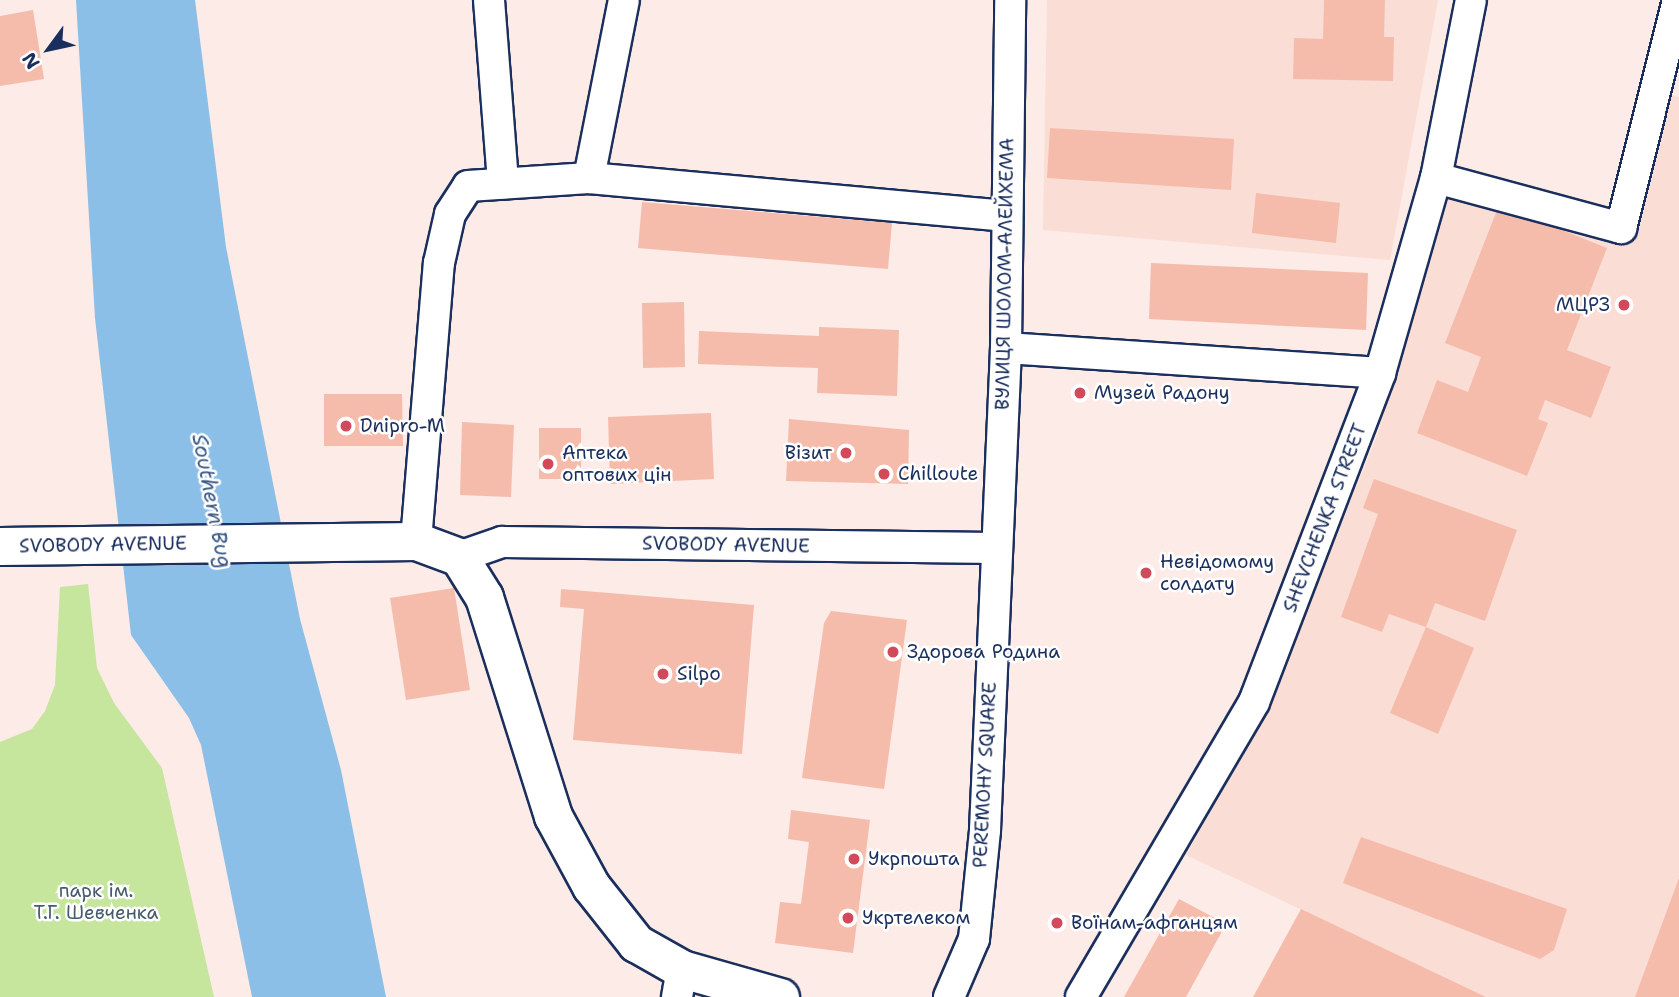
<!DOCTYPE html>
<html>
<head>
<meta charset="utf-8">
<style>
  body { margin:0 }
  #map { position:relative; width:1679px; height:997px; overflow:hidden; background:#fcebe6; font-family:"Shantell Sans",sans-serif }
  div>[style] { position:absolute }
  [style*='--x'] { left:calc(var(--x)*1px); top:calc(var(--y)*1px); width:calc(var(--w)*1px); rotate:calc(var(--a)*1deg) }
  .built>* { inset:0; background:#faddd5 }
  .green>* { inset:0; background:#c6e59d }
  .water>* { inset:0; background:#8cbfe8 }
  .building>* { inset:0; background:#f5bcac }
  .roads { filter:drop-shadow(2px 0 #1b2f5e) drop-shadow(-2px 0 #1b2f5e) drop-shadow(0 2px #1b2f5e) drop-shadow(0 -2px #1b2f5e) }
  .minor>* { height:30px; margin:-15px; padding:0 15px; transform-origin:15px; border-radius:15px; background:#fff }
  .major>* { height:37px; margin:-18.5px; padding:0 18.5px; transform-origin:18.5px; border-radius:18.5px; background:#fff }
  .dots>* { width:19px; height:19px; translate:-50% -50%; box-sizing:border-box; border:4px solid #fff; border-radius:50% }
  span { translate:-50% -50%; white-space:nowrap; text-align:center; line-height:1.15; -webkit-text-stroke:5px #fff; paint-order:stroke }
  .street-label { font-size:19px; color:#1b2f5e }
  .poi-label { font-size:19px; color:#1b2f5e }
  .right { translate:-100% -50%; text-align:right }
  .left { translate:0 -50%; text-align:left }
  .park-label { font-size:19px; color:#465c6e }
  .water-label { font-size:21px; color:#3d5a87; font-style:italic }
  .north { position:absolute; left:14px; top:14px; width:70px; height:70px; -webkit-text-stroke:5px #fff; paint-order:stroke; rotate:237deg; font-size:19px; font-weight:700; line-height:28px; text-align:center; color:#1b2f5e }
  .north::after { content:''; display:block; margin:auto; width:24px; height:32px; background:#1b2f5e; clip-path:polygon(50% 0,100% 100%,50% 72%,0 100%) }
</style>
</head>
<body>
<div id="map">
  <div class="built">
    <i style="clip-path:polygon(1047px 0,1438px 0,1390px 260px,1043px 230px)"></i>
    <i style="clip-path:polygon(1657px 93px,1679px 97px,1679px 997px,1486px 997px,1186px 855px,1256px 733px,1377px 436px,1456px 174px,1610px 209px)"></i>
  </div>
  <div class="green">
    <i style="clip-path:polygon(88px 584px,97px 668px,114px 703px,162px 768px,214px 997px,0 997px,0 742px,32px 729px,45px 711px,55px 685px,60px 587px)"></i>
  </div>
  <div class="water">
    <i style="clip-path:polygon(76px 0,195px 0,226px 247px,300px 619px,341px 770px,386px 997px,252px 997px,201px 745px,189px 718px,131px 635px,95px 318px)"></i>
  </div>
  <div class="building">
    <i style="clip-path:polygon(1324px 0,1385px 0,1384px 37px,1394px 37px,1393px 81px,1293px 79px,1294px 38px,1323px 39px)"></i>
    <i style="clip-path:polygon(33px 10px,44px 79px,0 86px,0 16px)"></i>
    <i style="clip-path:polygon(1050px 128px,1234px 139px,1231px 190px,1047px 178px)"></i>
    <i style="clip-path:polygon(1256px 193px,1340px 203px,1336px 243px,1252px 233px)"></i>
    <i style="clip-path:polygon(642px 202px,892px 223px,888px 269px,638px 248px)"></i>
    <i style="clip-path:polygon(1499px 205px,1607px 248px,1567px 350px,1611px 367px,1591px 418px,1545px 400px,1538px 419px,1548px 423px,1527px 476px,1417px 433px,1437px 380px,1468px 392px,1481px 357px,1445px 343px)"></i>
    <i style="clip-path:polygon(1151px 263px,1368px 273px,1366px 330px,1149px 319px)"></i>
    <i style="clip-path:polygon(684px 302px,685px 367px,643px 368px,642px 303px)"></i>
    <i style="clip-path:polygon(819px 327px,899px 330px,897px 396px,817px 393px,818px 368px,698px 364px,699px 331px,819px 336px)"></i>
    <i style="clip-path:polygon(324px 394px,402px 394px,403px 446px,324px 446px)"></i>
    <i style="clip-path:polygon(711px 413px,714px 479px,610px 484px,608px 417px)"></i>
    <i style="clip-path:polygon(789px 419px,909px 430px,908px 484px,786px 481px)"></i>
    <i style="clip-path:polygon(462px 422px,514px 425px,511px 497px,460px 495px)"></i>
    <i style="clip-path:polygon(539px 428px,581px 428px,581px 479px,539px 479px)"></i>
    <i style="clip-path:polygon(1374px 479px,1517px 530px,1485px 621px,1435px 603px,1426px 627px,1389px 614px,1382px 632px,1341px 617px,1378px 514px,1363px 508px)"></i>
    <i style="clip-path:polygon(454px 588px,470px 690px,406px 700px,390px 598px)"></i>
    <i style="clip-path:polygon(561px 589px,754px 605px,742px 754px,573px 740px,584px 609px,560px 607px)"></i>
    <i style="clip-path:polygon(831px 611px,907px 620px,884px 789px,802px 778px,824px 623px)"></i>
    <i style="clip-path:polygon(1426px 627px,1474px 648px,1438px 734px,1390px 713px)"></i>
    <i style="clip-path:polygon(791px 810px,870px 820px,853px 953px,775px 943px,780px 902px,801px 904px,809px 842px,788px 839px)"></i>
    <i style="clip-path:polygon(1361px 837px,1567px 909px,1554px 950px,1540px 959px,1343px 883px)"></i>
    <i style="clip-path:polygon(1679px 879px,1679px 997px,1635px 997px,1679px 878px)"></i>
    <i style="clip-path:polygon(1179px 899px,1226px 924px,1186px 997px,1124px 997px)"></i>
    <i style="clip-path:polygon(1301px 909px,1486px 997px,1253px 997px)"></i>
  </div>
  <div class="roads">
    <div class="minor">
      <i style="--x:489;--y:0;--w:184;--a:85.6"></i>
      <i style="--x:589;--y:178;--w:181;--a:-78.9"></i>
      <i style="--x:1436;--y:178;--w:192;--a:15.1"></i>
      <i style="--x:1621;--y:228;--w:235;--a:-76"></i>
      <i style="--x:1006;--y:348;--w:375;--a:3.8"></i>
      <i style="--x:416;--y:541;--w:279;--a:-85.3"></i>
      <i style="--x:439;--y:263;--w:50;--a:-77.3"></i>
      <i style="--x:450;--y:214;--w:33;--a:-57"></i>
      <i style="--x:468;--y:186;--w:121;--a:-3.8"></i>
      <i style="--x:589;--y:178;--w:417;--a:5.2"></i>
      <i style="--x:459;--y:557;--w:46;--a:-19.2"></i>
      <i style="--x:502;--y:542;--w:493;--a:0.7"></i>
      <i style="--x:677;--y:997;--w:28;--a:-80"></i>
      <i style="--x:949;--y:997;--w:63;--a:-66.7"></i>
      <i style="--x:974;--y:939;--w:110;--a:-84.2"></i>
      <i style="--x:985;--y:830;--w:482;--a:-87.5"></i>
      <i style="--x:1006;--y:348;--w:348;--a:-89.3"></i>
      <i style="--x:1081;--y:997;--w:342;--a:-59.6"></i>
      <i style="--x:1254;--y:702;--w:352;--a:-69"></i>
      <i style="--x:1380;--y:373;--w:203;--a:-74"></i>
      <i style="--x:1436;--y:178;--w:181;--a:-78.9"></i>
    </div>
    <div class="major">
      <i style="--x:0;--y:546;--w:416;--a:-0.7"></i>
      <i style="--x:416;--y:541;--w:46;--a:20.4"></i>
      <i style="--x:459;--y:557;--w:47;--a:58"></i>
      <i style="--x:484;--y:597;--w:230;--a:72.5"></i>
      <i style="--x:553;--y:816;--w:80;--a:61.5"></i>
      <i style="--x:591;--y:886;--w:73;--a:51.7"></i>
      <i style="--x:636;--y:943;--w:53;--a:29.5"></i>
      <i style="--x:682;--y:969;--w:102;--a:15.9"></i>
    </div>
  </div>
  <div class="dots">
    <i style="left:1624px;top:305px;background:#d1495b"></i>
    <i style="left:1080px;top:393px;background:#d1495b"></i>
    <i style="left:346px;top:426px;background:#d1495b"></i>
    <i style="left:846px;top:453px;background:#d1495b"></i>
    <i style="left:548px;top:464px;background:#d1495b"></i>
    <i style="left:884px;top:474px;background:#d1495b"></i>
    <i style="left:1146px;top:573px;background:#d1495b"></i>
    <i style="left:893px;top:652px;background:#d1495b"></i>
    <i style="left:663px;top:674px;background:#d1495b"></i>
    <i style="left:854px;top:859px;background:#d1495b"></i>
    <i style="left:848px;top:918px;background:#d1495b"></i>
    <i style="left:1057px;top:923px;background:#d1495b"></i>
  </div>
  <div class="street-label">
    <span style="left:1005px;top:274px;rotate:-89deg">ВУЛИЦЯ ШОЛОМ-АЛЕЙХЕМА</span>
    <span style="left:1325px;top:518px;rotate:-69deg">SHEVCHENKA STREET</span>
    <span style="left:103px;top:545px;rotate:-1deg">SVOBODY AVENUE</span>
    <span style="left:726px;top:545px;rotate:1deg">SVOBODY AVENUE</span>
    <span style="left:985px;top:775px;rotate:-87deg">PEREMOHY SQUARE</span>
  </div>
  <div class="poi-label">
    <span class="right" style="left:1610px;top:305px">МЦРЗ</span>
    <span class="left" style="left:1094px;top:393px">Музей Радону</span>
    <span class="left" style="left:360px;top:426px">Dnipro-M</span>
    <span class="left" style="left:562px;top:464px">Аптека<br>оптових цін</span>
    <span class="right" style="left:832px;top:453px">Візит</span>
    <span class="left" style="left:898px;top:474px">Chilloute</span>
    <span class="left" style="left:1160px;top:573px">Невідомому<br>солдату</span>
    <span class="left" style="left:907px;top:652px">Здорова Родина</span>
    <span class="left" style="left:677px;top:674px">Silpo</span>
    <span class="left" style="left:868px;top:859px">Укрпошта</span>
    <span class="left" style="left:862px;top:918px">Укртелеком</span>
    <span class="left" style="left:1071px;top:923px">Воїнам-афганцям</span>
  </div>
  <div class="park-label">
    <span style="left:96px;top:902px">парк ім.<br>Т.Г. Шевченка</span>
  </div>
  <div class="water-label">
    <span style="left:212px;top:501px;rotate:79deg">Southern Bug</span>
  </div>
  <div class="north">N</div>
</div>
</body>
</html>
